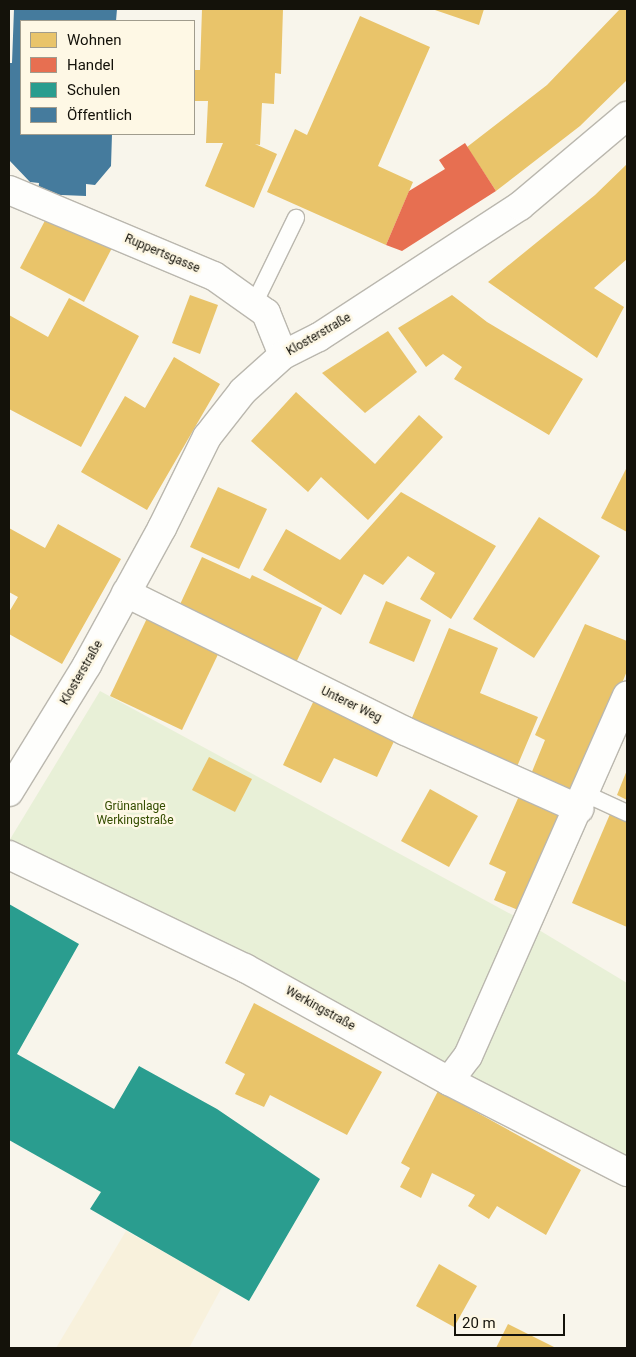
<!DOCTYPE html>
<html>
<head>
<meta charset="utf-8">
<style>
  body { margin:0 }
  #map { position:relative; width:636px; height:1357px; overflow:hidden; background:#f8f5eb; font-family:Roboto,sans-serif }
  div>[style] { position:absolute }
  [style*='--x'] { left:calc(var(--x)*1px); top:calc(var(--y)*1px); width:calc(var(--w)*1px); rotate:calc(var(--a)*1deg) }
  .built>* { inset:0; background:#f8f1dc }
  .green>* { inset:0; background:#e8f0d7 }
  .homes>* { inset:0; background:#e9c46a }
  .shops>* { inset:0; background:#e76f51 }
  .schools>* { inset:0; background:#2a9d8f }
  .public>* { inset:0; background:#457b9d }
  .roads { filter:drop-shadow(1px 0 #bab7ae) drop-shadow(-1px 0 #bab7ae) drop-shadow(0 1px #bab7ae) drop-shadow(0 -1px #bab7ae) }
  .lane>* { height:16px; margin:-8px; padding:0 8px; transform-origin:8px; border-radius:8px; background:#fefefc }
  .street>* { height:28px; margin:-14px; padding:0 14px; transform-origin:14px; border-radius:14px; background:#fefefc }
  span { translate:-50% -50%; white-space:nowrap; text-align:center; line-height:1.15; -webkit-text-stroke:5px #fef8e5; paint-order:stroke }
  .street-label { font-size:12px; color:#14120a }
  .park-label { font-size:12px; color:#344d01 }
  .frame { position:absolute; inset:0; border:10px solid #14120a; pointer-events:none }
  .legend { position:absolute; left:20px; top:20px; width:175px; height:115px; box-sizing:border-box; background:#fef8e5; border:1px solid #a09c8d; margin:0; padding:6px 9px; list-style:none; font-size:15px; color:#14120a }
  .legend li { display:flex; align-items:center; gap:10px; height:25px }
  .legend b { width:25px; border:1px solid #a09c8d }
  .scale { position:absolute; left:454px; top:1314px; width:111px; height:22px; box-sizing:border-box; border:2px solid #14120a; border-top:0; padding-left:6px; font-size:15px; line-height:18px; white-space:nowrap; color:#14120a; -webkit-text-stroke:4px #fef8e5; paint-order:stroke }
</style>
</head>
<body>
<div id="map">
  <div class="built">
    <i style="clip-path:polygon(126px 1231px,223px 1285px,189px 1348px,56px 1348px)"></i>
  </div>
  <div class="green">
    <i style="clip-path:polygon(100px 691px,529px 924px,627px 983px,627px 1172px,9px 855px,9px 841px)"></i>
  </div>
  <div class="homes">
    <i style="clip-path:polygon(202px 9px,283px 9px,281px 74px,275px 73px,274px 104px,262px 103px,260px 145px,255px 144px,277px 154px,254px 208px,205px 186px,223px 143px,206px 143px,208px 101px,194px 101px,194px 70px,200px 70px)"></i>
    <i style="clip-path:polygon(432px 9px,484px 9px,479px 25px)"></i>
    <i style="clip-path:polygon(620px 9px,627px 9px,627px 80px,580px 126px,496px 191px,467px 147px,547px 85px)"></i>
    <i style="clip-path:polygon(360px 16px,430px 47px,378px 166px,413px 182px,386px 245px,267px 192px,295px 129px,307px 135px)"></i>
    <i style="clip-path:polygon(627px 164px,627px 259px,594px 288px,624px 307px,597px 358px,488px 282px,595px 195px)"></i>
    <i style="clip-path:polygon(49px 213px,113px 246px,84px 302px,20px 268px)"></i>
    <i style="clip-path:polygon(190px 295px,218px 305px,200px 354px,172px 343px)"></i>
    <i style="clip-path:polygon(452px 295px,487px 322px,583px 379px,549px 435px,454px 379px,462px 367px,443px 354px,426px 367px,398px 328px)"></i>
    <i style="clip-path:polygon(69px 298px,139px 336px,81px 447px,9px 409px,9px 315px,48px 337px)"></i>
    <i style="clip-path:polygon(388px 331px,417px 372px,365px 413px,322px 373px)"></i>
    <i style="clip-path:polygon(174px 357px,220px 384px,147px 510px,81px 472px,125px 396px,145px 408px)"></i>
    <i style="clip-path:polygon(296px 392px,375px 464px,419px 415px,443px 437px,368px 520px,321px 477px,308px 492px,251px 441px)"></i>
    <i style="clip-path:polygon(627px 467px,627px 532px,601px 518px)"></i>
    <i style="clip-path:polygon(218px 487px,267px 509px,239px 569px,190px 547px)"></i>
    <i style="clip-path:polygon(401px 492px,496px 546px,451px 619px,420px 599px,435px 573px,408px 556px,383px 585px,364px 574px,341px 615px,263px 570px,286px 529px,340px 560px)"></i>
    <i style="clip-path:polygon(539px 517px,600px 556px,534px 658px,473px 619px)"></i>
    <i style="clip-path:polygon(58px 524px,121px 559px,62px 664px,9px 634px,9px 612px,18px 597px,9px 592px,9px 528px,45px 548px)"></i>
    <i style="clip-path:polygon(202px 557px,250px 579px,252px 575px,322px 608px,293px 669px,176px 613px)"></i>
    <i style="clip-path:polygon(386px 601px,431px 620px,414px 662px,369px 643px)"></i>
    <i style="clip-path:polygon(150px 612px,222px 646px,182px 730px,110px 696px)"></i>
    <i style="clip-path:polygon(585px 624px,627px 641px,627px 671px,575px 798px,529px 779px,545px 740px,535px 735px)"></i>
    <i style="clip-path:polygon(449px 628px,498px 648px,480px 693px,538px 717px,516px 769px,409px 725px)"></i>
    <i style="clip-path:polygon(317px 694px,398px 733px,377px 777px,334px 758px,321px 783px,283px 765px)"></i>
    <i style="clip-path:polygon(209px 757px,252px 779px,235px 812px,192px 790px)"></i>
    <i style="clip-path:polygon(627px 770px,627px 800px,617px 795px)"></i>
    <i style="clip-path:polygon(430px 789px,478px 816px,449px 867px,401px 841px)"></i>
    <i style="clip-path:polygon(519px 796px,568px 818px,525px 913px,494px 900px,506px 872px,489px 864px)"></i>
    <i style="clip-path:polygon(610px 814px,627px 822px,627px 927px,572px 903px)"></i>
    <i style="clip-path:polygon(254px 1003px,382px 1072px,347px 1135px,270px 1095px,264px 1107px,235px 1094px,245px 1074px,225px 1063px)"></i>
    <i style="clip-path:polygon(438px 1091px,581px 1170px,546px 1235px,497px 1206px,489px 1219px,468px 1206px,475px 1195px,432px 1173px,421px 1198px,400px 1187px,410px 1168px,401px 1163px)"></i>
    <i style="clip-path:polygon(439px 1264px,477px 1286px,454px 1327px,416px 1306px)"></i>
    <i style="clip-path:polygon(508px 1324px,556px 1348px,496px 1348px)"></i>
  </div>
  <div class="shops">
    <i style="clip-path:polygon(465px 143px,496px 191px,402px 251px,386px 245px,409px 191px,445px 169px,439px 160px)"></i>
  </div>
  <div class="schools">
    <i style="clip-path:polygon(9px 904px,79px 944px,17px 1054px,114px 1109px,139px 1066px,217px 1109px,320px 1179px,249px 1301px,90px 1209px,101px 1192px,9px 1140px)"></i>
  </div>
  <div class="public">
    <i style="clip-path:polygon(14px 9px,117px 9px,116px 21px,21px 21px,21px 134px,112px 134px,111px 166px,95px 185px,86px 184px,86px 196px,38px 194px,39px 183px,30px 182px,9px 160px,9px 63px,12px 63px)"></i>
  </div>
  <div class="roads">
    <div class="lane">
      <i style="--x:254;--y:304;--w:96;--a:-64"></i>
      <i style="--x:586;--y:794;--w:45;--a:24.9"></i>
    </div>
    <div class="street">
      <i style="--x:9;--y:190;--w:222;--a:22.8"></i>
      <i style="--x:214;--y:276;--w:64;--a:35.4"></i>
      <i style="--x:266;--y:313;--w:45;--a:68"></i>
      <i style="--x:126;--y:593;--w:311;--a:26.3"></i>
      <i style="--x:405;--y:731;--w:191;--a:24.1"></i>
      <i style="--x:9;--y:792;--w:149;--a:-58.4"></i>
      <i style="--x:87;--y:665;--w:156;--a:-61.3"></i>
      <i style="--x:162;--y:528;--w:102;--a:-63.7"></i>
      <i style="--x:207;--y:437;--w:58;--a:-52"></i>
      <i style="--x:243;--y:391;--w:54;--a:-42"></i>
      <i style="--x:283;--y:355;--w:40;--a:-26.6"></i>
      <i style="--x:319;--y:337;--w:240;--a:-33.1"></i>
      <i style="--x:520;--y:206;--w:140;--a:-40.1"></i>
      <i style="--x:9;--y:855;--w:262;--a:25.6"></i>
      <i style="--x:245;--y:968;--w:233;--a:29"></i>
      <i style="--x:449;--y:1081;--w:200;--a:27.1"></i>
      <i style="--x:449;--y:1081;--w:31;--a:-53"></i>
      <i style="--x:468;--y:1056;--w:394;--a:-66.2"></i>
    </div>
  </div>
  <div class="street-label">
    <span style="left:162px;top:254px;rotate:23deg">Ruppertsgasse</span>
    <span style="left:319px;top:335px;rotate:-30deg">Klosterstraße</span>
    <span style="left:82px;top:673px;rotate:-60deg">Klosterstraße</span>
    <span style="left:351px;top:705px;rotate:26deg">Unterer Weg</span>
    <span style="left:320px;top:1009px;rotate:29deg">Werkingstraße</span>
  </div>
  <div class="park-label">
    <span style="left:135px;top:814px">Grünanlage<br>Werkingstraße</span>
  </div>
  <div class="frame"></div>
  <ul class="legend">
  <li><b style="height:14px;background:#e9c46a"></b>Wohnen</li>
  <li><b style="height:14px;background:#e76f51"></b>Handel</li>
  <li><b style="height:14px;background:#2a9d8f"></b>Schulen</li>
  <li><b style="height:14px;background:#457b9d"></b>Öffentlich</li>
  </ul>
  <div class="scale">20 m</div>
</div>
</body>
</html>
